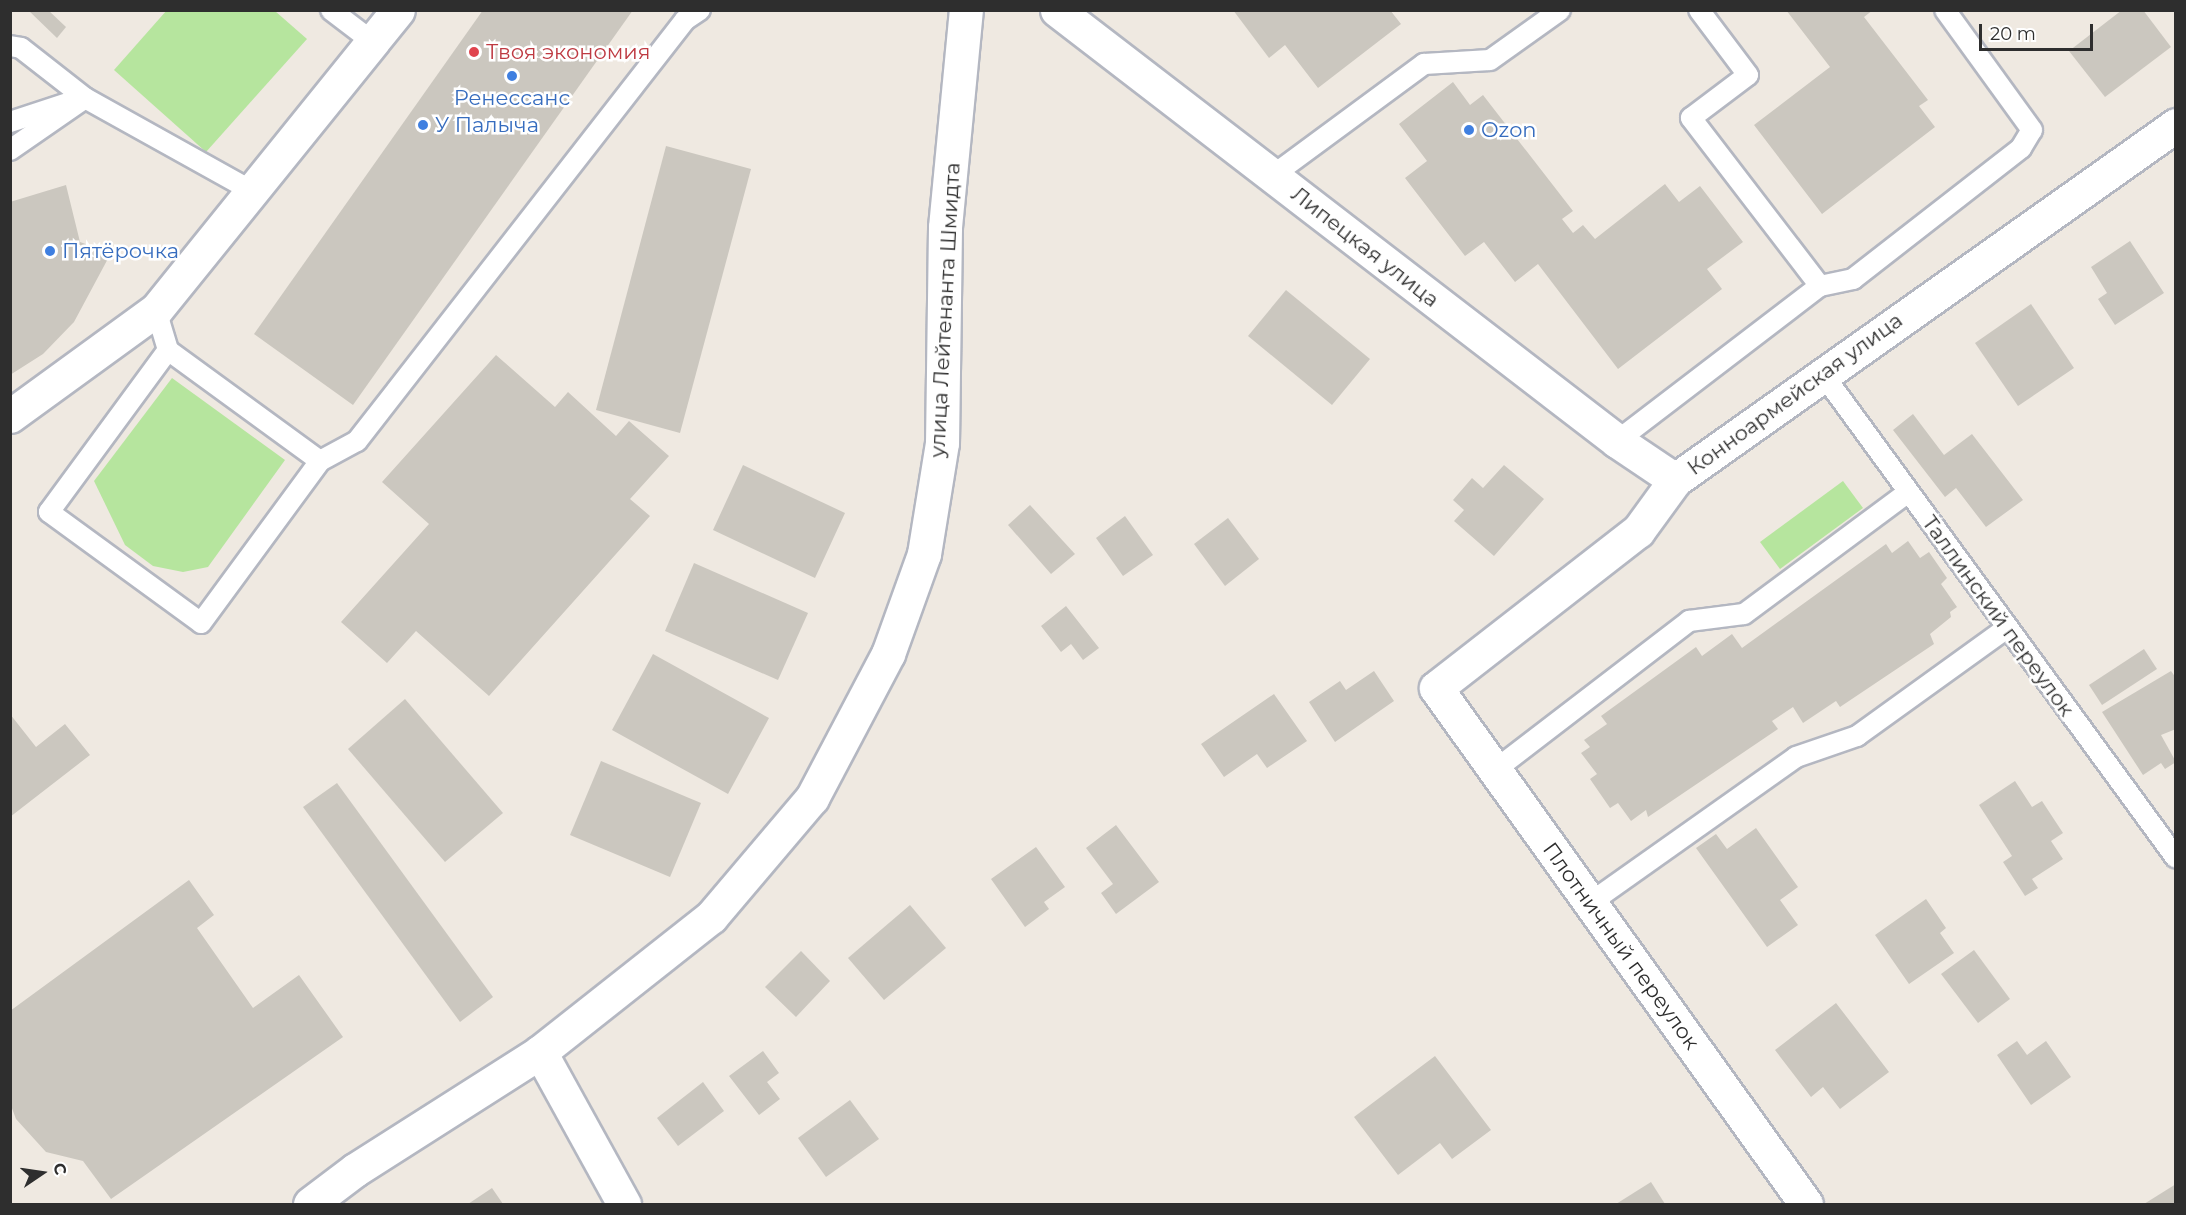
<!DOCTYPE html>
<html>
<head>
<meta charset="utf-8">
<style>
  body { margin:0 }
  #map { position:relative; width:2186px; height:1215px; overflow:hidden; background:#efe9e1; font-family:Montserrat,sans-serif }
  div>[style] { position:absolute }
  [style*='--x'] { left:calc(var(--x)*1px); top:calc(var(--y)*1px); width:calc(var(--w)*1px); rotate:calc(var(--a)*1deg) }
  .green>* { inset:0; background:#b6e59e }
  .building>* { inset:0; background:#cbc7bf }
  .roads { filter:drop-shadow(2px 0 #b4b7c1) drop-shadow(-2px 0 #b4b7c1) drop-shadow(0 2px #b4b7c1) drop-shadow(0 -2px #b4b7c1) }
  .service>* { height:20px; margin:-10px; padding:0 10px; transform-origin:10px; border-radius:10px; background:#fff }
  .minor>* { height:33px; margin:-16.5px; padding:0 16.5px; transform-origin:16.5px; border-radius:16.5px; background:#fff }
  .tertiary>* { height:33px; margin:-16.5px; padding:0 16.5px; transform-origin:16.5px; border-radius:16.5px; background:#fff }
  .dots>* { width:16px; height:16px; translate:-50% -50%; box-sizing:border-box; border:3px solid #fff; border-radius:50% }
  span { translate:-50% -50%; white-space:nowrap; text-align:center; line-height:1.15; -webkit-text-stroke:5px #fff; paint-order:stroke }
  .health-label { font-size:21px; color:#be3a42 }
  .left { translate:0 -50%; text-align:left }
  .shop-label { font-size:21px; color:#366cbe }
  .street-label { font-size:21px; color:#2e2e2e }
  .frame { position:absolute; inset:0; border:12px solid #2e2e2e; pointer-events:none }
  .north { position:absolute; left:12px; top:1143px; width:60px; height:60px; -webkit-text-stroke:4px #fff; paint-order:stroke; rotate:77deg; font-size:16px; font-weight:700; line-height:24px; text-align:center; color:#2e2e2e }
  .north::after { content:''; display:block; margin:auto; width:21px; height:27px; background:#2e2e2e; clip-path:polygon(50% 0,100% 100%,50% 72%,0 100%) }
  .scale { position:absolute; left:1979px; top:24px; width:114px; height:27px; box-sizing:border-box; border:3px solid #2e2e2e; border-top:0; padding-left:8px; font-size:18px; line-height:21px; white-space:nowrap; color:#2e2e2e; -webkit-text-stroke:4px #fff; paint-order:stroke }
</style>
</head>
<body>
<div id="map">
  <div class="green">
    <i style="clip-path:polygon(167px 10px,275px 11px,307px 39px,206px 152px,114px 70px)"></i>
    <i style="clip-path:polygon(172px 378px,285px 460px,208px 567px,183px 572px,153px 566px,125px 545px,94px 481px)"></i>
    <i style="clip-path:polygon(1843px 481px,1863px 508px,1780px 569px,1760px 542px)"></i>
  </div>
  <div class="building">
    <i style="clip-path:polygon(28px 10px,48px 10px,66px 27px,57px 38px)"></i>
    <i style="clip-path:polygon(483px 10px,633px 10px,353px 405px,254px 334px)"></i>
    <i style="clip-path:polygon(1233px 10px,1390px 10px,1401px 24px,1318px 88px,1285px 45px,1269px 58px)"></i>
    <i style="clip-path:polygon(1786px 10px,1873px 10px,1864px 17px,1928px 100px,1919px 106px,1935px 127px,1822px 214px,1754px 125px,1830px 67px)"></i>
    <i style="clip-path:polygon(2122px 10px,2143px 10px,2171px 47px,2105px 97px,2069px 51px)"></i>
    <i style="clip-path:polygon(1453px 82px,1470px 105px,1483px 95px,1573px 211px,1562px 219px,1573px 233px,1583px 225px,1595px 239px,1665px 184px,1679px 202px,1700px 186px,1743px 242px,1707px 269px,1722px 289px,1618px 369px,1538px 264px,1515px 282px,1484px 242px,1465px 256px,1405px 178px,1427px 161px,1399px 124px)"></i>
    <i style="clip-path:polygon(666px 146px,751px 169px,680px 433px,596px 410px)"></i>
    <i style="clip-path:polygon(66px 185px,80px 242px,111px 253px,74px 322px,43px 354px,10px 375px,10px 202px)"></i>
    <i style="clip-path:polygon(2130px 241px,2164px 293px,2115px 325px,2098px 299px,2107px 293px,2091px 267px)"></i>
    <i style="clip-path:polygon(1286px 290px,1370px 359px,1332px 405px,1248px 336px)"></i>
    <i style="clip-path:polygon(2031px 304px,2074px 368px,2018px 406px,1975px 343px)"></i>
    <i style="clip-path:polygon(496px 355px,555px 407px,568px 392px,616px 436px,629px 421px,669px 456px,630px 499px,650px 516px,489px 696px,416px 631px,387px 663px,341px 622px,429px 524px,382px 482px)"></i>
    <i style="clip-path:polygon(1913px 414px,1944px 455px,1972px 434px,2023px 500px,1986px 527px,1956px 488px,1945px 497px,1893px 430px)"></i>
    <i style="clip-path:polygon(743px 465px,845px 513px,815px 578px,713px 530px)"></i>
    <i style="clip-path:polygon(1504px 465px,1544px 499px,1494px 556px,1454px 521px,1464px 510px,1453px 500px,1472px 478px,1483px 488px)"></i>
    <i style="clip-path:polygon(1030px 505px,1075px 554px,1051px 574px,1008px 525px)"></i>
    <i style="clip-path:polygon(1125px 516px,1153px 555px,1123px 576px,1096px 538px)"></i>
    <i style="clip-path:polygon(1228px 518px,1259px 559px,1225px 586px,1194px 544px)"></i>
    <i style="clip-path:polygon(1908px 541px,1920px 558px,1929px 552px,1947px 578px,1941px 584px,1957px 607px,1950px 612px,1951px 617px,1930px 634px,1934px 644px,1840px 707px,1836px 701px,1803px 723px,1793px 707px,1772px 721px,1778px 729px,1648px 817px,1646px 810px,1631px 821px,1618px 803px,1610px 808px,1590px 779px,1597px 774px,1581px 753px,1590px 747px,1584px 740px,1607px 724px,1601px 716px,1696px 647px,1702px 656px,1732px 634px,1742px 648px,1886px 544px,1892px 553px)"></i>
    <i style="clip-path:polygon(694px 563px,808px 613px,778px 680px,665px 631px)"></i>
    <i style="clip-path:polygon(1066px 606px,1099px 648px,1083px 660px,1071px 644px,1061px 652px,1041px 626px)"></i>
    <i style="clip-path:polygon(2144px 649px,2157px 669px,2102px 705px,2089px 685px)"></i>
    <i style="clip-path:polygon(653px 654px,769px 718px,728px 794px,612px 730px)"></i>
    <i style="clip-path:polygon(1374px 671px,1394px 701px,1335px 742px,1309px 702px,1340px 681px,1346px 690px)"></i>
    <i style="clip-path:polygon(2171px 671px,2176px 678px,2176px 729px,2161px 735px,2176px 762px,2165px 769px,2161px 763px,2143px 775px,2102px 712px)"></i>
    <i style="clip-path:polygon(1274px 694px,1307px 741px,1267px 768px,1257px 754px,1224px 777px,1201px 744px)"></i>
    <i style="clip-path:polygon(405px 699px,503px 813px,445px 862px,348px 749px)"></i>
    <i style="clip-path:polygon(10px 714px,36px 747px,65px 724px,90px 755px,10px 817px)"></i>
    <i style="clip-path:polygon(601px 761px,701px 803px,670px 877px,570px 835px)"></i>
    <i style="clip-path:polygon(2015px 781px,2032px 807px,2042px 801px,2063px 833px,2051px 841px,2063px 859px,2032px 879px,2038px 888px,2025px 896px,2003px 862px,2012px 856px,1979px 805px)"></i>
    <i style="clip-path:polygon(337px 783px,493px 997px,460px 1022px,303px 807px)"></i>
    <i style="clip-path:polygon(1116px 825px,1159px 882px,1116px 914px,1101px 893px,1113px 884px,1086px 848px)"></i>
    <i style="clip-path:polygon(1756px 828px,1798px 887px,1780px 900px,1798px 925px,1767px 947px,1696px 848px,1716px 834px,1727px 849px)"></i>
    <i style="clip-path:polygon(1036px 847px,1065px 887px,1044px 902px,1049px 909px,1025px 927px,991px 879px)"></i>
    <i style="clip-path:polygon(189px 880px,214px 915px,197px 928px,253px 1008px,299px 975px,343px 1037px,111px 1199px,83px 1161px,46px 1152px,16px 1119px,10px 1103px,10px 1011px)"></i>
    <i style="clip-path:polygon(1926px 899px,1946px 928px,1940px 933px,1954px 953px,1909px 984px,1875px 935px)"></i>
    <i style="clip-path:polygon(910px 905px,946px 948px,884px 1000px,848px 958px)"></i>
    <i style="clip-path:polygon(1974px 950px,2010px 999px,1978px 1023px,1941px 974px)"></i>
    <i style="clip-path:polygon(801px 951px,830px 981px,796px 1017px,765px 987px)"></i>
    <i style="clip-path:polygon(1836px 1003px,1889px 1072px,1840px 1109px,1823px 1087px,1811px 1097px,1775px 1050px)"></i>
    <i style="clip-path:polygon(2017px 1041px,2027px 1055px,2046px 1041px,2071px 1077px,2031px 1105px,1997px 1055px)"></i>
    <i style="clip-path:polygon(763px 1051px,779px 1073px,767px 1082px,780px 1099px,759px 1115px,729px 1076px)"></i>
    <i style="clip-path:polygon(1435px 1056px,1491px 1130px,1452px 1159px,1440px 1143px,1398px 1175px,1354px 1117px)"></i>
    <i style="clip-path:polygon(703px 1082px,724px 1111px,678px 1146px,657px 1118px)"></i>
    <i style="clip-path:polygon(850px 1100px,879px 1139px,826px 1177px,798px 1138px)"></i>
    <i style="clip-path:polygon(1651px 1182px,1665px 1204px,1616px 1204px)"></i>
    <i style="clip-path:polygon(2176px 1184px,2176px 1204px,2144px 1204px)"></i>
    <i style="clip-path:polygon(492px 1188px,503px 1204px,468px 1204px)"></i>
  </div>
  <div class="roads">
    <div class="service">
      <i style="--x:331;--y:10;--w:53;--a:37.3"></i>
      <i style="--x:10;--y:46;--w:11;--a:10"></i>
      <i style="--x:21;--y:48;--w:81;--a:38"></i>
      <i style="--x:10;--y:122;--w:64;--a:-18.2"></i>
      <i style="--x:10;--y:150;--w:91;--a:-34.7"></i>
      <i style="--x:85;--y:98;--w:193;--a:29.1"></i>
      <i style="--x:1272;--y:176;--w:189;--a:-36.4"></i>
      <i style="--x:1424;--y:64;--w:66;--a:-3.5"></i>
      <i style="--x:1490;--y:60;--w:86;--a:-35.5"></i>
      <i style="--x:1820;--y:286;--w:34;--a:-12"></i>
      <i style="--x:1853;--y:279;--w:213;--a:-37.9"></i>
      <i style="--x:2021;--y:148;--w:21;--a:-59"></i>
      <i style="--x:2032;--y:130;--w:148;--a:-125.9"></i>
      <i style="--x:156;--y:310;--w:42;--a:73.3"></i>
      <i style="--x:1822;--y:373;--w:600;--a:53.87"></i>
      <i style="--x:1617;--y:441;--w:255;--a:-37.4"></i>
      <i style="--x:1820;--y:286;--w:212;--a:-127.5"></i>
      <i style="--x:1691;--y:118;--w:71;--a:-37"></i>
      <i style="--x:1748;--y:75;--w:81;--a:-127"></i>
      <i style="--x:320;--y:461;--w:188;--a:-143.9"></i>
      <i style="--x:168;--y:350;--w:201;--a:126.3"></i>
      <i style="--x:49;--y:512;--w:188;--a:36.1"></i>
      <i style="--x:201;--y:623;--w:201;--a:-53.7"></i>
      <i style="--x:320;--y:461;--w:42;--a:-28.4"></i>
      <i style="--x:357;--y:441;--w:534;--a:-52.08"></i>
      <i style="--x:685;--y:20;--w:18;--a:-34"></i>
      <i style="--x:1495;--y:770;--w:245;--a:-37.5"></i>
      <i style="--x:1689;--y:621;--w:55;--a:-7.3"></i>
      <i style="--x:1744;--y:614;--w:204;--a:-36.6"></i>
      <i style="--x:1590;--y:903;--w:252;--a:-35.3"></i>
      <i style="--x:1796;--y:757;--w:65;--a:-19"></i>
      <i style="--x:1857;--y:736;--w:185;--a:-35.8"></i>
    </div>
    <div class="minor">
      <i style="--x:1057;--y:10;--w:707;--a:37.58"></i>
      <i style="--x:1617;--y:441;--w:70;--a:33.9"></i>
      <i style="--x:10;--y:416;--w:180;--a:-36"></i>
      <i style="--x:156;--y:310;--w:385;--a:-51.1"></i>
      <i style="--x:540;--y:1052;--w:174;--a:61.1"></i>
      <i style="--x:1806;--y:1204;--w:635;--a:-125.64"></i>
      <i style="--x:1436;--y:688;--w:256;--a:-37.9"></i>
      <i style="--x:1638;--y:531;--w:63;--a:-54"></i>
      <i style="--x:1675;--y:480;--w:614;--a:-35.32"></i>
    </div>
    <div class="tertiary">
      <i style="--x:310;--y:1204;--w:56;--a:-37.1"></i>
      <i style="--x:355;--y:1170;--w:219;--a:-32.5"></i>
      <i style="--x:540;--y:1052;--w:218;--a:-38.3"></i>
      <i style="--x:711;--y:917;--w:156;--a:-49.7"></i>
      <i style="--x:812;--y:798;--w:163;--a:-62.2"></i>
      <i style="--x:888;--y:654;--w:106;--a:-70.2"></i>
      <i style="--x:924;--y:554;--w:112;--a:-80.8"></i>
      <i style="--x:942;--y:443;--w:216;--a:-89.2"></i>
      <i style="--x:945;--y:227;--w:218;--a:-84.5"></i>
    </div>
  </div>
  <div class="dots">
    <i style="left:474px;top:52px;background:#e0444e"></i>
    <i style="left:512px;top:76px;background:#3f7fe0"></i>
    <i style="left:423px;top:125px;background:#3f7fe0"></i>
    <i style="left:1469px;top:130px;background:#3f7fe0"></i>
    <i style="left:50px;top:251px;background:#3f7fe0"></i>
  </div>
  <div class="health-label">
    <span class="left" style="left:486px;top:52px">Твоя экономия</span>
  </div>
  <div class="shop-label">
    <span style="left:512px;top:98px">Ренессанс</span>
    <span class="left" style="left:435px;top:125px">У Палыча</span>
    <span class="left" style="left:1481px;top:130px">Ozon</span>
    <span class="left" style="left:62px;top:251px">Пятёрочка</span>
  </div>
  <div class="street-label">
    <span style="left:1365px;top:247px;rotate:38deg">Липецкая улица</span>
    <span style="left:945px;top:310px;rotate:-87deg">улица Лейтенанта Шмидта</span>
    <span style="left:1795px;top:394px;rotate:-36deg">Конноармейская улица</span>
    <span style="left:1998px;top:616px;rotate:54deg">Таллинский переулок</span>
    <span style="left:1621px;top:946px;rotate:54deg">Плотничный переулок</span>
  </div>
  <div class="frame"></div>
  <div class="north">С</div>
  <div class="scale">20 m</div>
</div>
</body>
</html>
